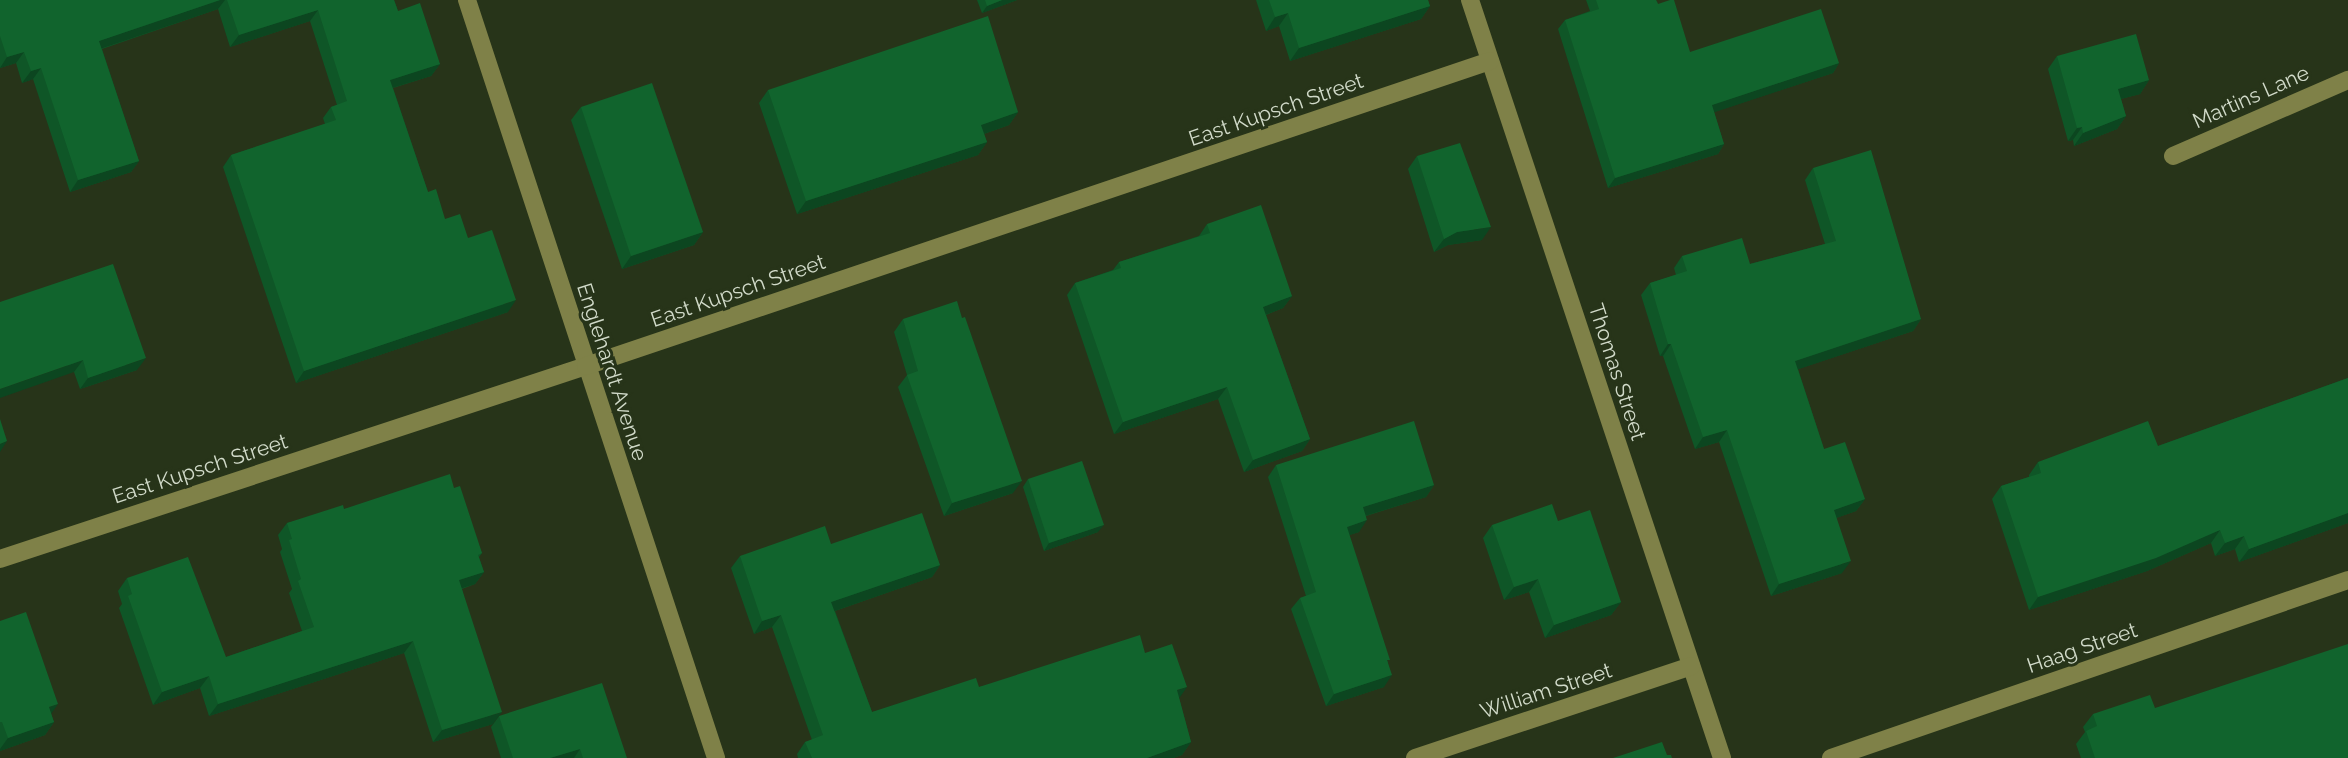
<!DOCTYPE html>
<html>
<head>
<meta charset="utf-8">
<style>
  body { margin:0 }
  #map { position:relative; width:2348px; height:758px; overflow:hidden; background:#273419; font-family:Raleway,sans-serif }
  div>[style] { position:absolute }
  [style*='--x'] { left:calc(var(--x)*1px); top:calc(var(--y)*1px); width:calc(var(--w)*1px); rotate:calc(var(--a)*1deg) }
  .minor>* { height:18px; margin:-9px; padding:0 9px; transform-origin:9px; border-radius:9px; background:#7f8148 }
  .wall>* { inset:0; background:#0f5627 }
  .shaded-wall>* { inset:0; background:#0c4620 }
  .building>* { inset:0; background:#11642d }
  span { translate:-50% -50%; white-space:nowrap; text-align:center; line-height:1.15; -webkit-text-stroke:6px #273419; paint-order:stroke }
  .street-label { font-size:21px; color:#d1dac9 }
</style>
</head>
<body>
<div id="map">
  <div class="minor">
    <div style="--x:467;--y:0;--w:798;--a:71.81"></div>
    <div style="--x:1470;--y:0;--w:799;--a:71.61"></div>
    <div style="--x:2173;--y:156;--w:191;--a:-23.5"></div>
    <div style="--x:0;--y:559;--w:617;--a:-18.23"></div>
    <div style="--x:586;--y:366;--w:954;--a:-18.64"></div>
    <div style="--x:1415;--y:758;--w:291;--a:-18.4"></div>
    <div style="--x:1831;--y:758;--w:547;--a:-19"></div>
  </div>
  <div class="wall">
    <div style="clip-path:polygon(0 0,394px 0,398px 11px,440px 64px,431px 76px,393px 88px,428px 192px,445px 219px,468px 238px,508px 312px,296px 383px,223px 167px,231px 155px,325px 124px,323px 118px,331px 107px,337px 105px,310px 21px,230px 47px,218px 9px,102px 49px,139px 161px,131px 172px,70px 192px,33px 79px,22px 83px,16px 63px,0 68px)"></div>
    <div style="clip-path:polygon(977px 0,1017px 0,982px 13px)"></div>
    <div style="clip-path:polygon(1256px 0,1428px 0,1430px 6px,1421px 19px,1290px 61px,1279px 26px,1266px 31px)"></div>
    <div style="clip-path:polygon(1586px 0,1656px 0,1658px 4px,1690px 52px,1839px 63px,1833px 73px,1714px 112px,1724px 144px,1718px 154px,1608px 188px,1558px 29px,1565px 20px,1590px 11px)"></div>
    <div style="clip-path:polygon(2057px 56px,2149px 80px,2140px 94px,2121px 99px,2126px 116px,2117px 129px,2074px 146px,2073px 140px,2068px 141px,2048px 69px)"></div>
    <div style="clip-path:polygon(768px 90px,1018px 112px,1009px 125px,984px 134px,987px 142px,978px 155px,797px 214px,759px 103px)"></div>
    <div style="clip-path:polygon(581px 107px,703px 232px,694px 245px,622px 269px,571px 120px)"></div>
    <div style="clip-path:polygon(1417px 156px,1482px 240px,1448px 245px,1434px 252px,1408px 169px)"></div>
    <div style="clip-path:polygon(1813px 168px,1921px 319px,1913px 331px,1798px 369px,1824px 449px,1865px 499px,1856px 511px,1836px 518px,1842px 573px,1771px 596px,1719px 442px,1695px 449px,1663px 356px,1660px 356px,1641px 295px,1650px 283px,1676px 275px,1674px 268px,1682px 256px,1750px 264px,1825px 244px,1805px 180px)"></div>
    <div style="clip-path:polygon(1207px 224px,1292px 296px,1283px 308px,1266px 315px,1310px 439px,1302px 451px,1244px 472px,1218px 399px,1114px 434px,1067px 295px,1075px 283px,1113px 270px,1119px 262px,1199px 236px)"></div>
    <div style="clip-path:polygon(0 302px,137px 370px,80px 389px,74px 372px)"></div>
    <div style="clip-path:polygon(962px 318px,1013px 493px,944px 516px,898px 387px,907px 375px,894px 332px,903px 319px)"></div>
    <div style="clip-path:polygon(2348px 378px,2348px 523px,2239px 562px,2235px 549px,2215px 556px,2211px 543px,2147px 571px,2029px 610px,1992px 499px,2001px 486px,2029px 477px,2029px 475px,2038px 462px,2158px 446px)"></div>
    <div style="clip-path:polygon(1276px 465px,1434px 485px,1426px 497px,1366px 516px,1359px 532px,1349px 535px,1388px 663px,1384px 687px,1326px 706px,1291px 609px,1300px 598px,1306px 596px,1268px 477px)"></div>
    <div style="clip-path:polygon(1028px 479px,1098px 532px,1044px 551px,1023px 487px)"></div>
    <div style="clip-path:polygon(454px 488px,482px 553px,479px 557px,484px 572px,475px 584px,462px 589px,493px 724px,433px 742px,404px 653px,209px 716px,200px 688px,153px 705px,119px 608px,122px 604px,118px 591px,127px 578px,226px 657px,302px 631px,289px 593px,292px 589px,280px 552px,282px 549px,278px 535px,287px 523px,344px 509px)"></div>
    <div style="clip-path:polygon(1558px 521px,1621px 602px,1611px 615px,1545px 638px,1529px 592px,1504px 600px,1483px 538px,1492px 525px)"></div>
    <div style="clip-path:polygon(831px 544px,940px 565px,932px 577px,835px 611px,872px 712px,979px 687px,1145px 653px,1179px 698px,1191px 742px,1182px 755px,1173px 758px,798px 758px,797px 754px,805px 742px,812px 740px,772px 627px,754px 634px,731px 568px,740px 556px)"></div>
    <div style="clip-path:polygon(0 621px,51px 714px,54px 722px,45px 735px,0 751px)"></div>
    <div style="clip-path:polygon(2155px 708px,2348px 758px,2081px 758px,2076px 744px,2085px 732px,2083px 727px,2093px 714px)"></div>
    <div style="clip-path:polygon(499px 716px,627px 758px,501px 758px,491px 727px)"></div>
  </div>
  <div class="shaded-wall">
    <div style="clip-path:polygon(220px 0,225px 0,218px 9px,91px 52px,99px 41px)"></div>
    <div style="clip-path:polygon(1002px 0,1017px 0,982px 13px,987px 6px)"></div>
    <div style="clip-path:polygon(1430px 6px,1421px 19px,1290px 61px,1299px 48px)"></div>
    <div style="clip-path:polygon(318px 10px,310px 21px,230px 47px,239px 35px)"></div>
    <div style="clip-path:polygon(1288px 13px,1279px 26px,1266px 31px,1275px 17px)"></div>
    <div style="clip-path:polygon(24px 52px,16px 63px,0 68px,7px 57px)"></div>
    <div style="clip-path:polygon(1839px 63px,1833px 73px,1706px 115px,1712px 105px)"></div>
    <div style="clip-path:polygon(440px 64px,431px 76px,382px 91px,390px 80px)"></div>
    <div style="clip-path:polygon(41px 68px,33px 79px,22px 83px,31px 71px)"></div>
    <div style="clip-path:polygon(2149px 80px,2140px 94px,2109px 102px,2118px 89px)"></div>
    <div style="clip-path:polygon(1018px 112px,1009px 125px,972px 138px,981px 125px)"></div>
    <div style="clip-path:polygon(2126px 116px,2117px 129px,2074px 146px,2083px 133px)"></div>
    <div style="clip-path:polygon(2082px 127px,2073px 140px,2068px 141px,2077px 128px)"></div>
    <div style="clip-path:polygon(987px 142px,978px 155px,797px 214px,806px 201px)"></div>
    <div style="clip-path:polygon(1724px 144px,1718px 154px,1608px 188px,1615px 178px)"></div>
    <div style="clip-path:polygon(139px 161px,131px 172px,70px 192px,78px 180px)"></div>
    <div style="clip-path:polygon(1491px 227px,1482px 240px,1448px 245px,1434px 252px,1444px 239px,1457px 232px)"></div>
    <div style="clip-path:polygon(703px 232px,694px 245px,622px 269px,631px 256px)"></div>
    <div style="clip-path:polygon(1292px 296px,1283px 308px,1254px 319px,1263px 307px)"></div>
    <div style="clip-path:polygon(516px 300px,508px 312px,296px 383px,304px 371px)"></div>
    <div style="clip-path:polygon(1921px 319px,1913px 331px,1787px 373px,1795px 361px)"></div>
    <div style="clip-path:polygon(1668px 344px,1671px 344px,1663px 356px,1660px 356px)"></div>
    <div style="clip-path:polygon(146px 358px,137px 370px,80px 389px,88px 378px)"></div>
    <div style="clip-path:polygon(83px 360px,74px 372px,0 398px,0 389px)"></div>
    <div style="clip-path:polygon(1227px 387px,1218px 399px,1114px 434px,1123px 422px)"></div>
    <div style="clip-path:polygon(1727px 430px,1719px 442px,1695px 449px,1703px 437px)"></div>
    <div style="clip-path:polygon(1310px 439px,1302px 451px,1244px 472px,1253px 460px)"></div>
    <div style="clip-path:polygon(7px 441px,0 452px,0 444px)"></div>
    <div style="clip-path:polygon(1022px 481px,1013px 493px,944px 516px,952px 503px)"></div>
    <div style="clip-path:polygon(1434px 485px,1426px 497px,1355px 519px,1363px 507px)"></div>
    <div style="clip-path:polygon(1865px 499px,1856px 511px,1825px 522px,1834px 510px)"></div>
    <div style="clip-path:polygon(2348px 513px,2348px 523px,2239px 562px,2249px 549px)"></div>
    <div style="clip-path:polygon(1367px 520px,1359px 532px,1338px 539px,1347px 527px)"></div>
    <div style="clip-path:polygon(1104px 525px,1098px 532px,1044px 551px,1049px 543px)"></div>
    <div style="clip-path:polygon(2220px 530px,2211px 543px,2147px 571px,2029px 610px,2038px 597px)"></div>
    <div style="clip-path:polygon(2244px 536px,2235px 549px,2215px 556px,2225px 543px)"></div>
    <div style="clip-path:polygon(1851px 561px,1842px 573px,1771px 596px,1779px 584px)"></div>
    <div style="clip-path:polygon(940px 565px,932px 577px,823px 615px,831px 602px)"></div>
    <div style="clip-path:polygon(484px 572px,475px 584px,450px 592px,459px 580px)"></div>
    <div style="clip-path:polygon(1538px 579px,1529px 592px,1504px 600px,1514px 587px)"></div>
    <div style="clip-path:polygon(1621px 602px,1611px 615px,1545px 638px,1554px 625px)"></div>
    <div style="clip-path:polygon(781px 615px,772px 627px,754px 634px,762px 621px)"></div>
    <div style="clip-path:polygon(413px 641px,404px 653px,209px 716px,218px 704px)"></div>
    <div style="clip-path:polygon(1392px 675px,1384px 687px,1326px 706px,1334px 694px)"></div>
    <div style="clip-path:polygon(209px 676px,200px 688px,153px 705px,162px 692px)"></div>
    <div style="clip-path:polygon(1187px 687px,1178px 700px,1177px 690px)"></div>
    <div style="clip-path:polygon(58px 704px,49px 717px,49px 707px)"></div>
    <div style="clip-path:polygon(502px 712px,493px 724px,433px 742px,442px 730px)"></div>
    <div style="clip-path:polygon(54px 722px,45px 735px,0 751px,0 749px,8px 738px)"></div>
    <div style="clip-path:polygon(1191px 742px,1182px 755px,1173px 758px,1147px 758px)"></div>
    <div style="clip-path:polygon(580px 749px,574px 758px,550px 758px)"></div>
  </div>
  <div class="building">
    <div style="clip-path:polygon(0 0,220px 0,99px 41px,139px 161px,78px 180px,41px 68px,31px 71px,24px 52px,7px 57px,0 36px)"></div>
    <div style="clip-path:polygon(227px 0,394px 0,398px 11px,420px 3px,440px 64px,390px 80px,428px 192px,436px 189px,445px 219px,460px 214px,468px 238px,492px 230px,516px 300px,304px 371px,231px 155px,336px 120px,331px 107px,347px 101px,318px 10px,239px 35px)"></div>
    <div style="clip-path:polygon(985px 0,1002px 0,987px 6px)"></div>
    <div style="clip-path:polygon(1269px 0,1428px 0,1430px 6px,1299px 48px,1288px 13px,1275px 17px)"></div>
    <div style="clip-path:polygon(1596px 0,1656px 0,1658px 4px,1670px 0,1674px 0,1690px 52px,1821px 9px,1839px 63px,1712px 105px,1724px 144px,1615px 178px,1565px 20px,1599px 9px)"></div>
    <div style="clip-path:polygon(988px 16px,1018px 112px,981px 125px,987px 142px,806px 201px,768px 90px)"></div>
    <div style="clip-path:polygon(2136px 34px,2149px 80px,2118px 89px,2126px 116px,2083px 133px,2082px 127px,2077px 128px,2057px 56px)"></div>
    <div style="clip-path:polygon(652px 83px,703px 232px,631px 256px,581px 107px)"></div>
    <div style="clip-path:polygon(1460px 143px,1491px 227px,1457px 232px,1444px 239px,1417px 156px)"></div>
    <div style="clip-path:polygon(1871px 150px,1921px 319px,1795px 361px,1824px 449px,1845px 442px,1865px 499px,1834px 510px,1851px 561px,1779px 584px,1727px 430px,1703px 437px,1671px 344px,1668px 344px,1650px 283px,1687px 271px,1682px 256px,1742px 238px,1750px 264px,1836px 241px,1813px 168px)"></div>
    <div style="clip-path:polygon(1261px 205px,1292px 296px,1263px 307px,1310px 439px,1253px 460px,1227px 387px,1123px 422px,1075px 283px,1121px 268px,1119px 262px,1210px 233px,1207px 224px)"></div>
    <div style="clip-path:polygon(113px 264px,146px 358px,88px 378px,83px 360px,0 389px,0 302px)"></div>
    <div style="clip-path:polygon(957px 301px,962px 318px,965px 317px,1022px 481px,952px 503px,907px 375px,918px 371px,903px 319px)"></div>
    <div style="clip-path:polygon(2348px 378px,2348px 513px,2249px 549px,2244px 536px,2225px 543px,2220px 530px,2156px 558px,2038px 597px,2001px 486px,2041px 473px,2038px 462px,2148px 421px,2158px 446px)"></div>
    <div style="clip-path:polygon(0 419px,7px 441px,0 444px)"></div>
    <div style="clip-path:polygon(1414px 421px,1434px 485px,1363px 507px,1367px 520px,1347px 527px,1390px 660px,1387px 660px,1392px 675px,1334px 694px,1300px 598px,1316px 592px,1276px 465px)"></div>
    <div style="clip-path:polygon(1082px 461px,1104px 525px,1049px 543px,1028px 479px)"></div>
    <div style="clip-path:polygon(450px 474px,454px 488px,460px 486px,482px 553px,478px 555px,484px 572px,459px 580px,502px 712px,442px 730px,413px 641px,218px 704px,209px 676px,162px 692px,128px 596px,132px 594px,127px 578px,188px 557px,226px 657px,314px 627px,298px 581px,301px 579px,289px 540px,292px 539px,287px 523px,343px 505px,344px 509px)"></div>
    <div style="clip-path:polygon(1552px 504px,1558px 521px,1590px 510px,1621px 602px,1554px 625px,1538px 579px,1514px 587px,1492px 525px)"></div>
    <div style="clip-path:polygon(922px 513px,940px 565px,831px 602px,872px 712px,976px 678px,979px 687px,1140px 635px,1145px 653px,1172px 644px,1187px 687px,1177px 690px,1191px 742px,1147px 758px,812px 758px,805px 742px,823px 735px,781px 615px,762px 621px,740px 556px,825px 526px,831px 544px)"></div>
    <div style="clip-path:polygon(26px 612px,58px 704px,49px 707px,54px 722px,8px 738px,2px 722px,0 722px,0 621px)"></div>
    <div style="clip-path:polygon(2348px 644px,2348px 758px,2095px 758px,2086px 731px,2097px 726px,2093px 714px,2150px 695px,2155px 708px)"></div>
    <div style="clip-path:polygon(602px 683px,627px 758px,583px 758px,580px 749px,550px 758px,513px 758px,499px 716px)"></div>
    <div style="clip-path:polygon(1662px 742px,1667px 755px,1671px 755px,1672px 758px,1613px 758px)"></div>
  </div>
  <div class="street-label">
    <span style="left:2251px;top:97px;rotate:-24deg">Martins Lane</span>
    <span style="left:1276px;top:110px;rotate:-19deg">East Kupsch Street</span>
    <span style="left:738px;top:291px;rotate:-19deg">East Kupsch Street</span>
    <span style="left:612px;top:372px;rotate:72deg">Englehardt Avenue</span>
    <span style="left:1617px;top:372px;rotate:72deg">Thomas Street</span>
    <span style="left:200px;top:469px;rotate:-18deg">East Kupsch Street</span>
    <span style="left:2082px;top:648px;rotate:-19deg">Haag Street</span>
    <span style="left:1546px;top:691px;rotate:-18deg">William Street</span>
  </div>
</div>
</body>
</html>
